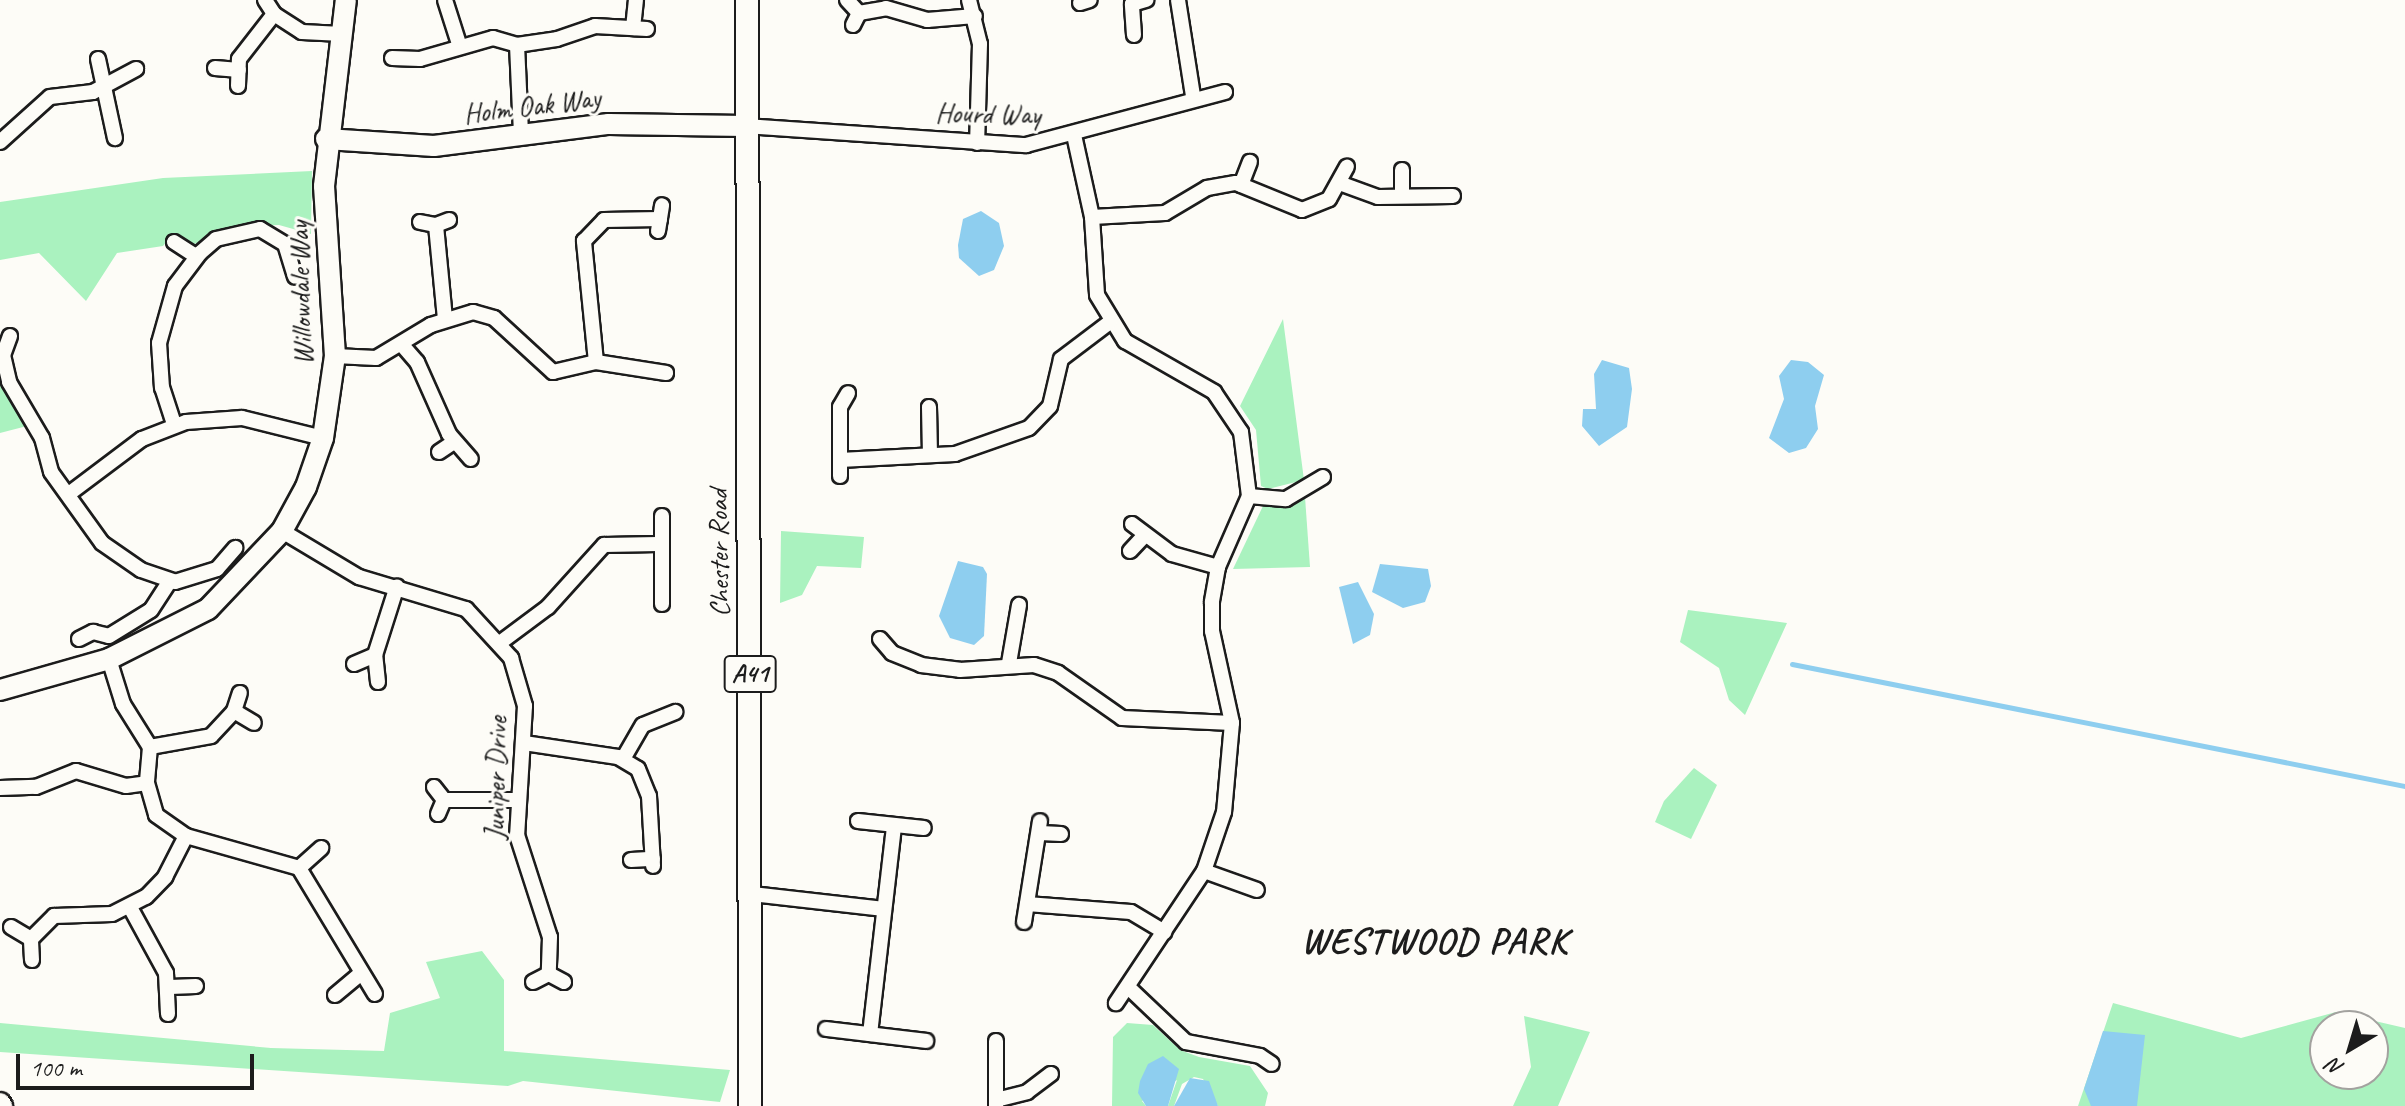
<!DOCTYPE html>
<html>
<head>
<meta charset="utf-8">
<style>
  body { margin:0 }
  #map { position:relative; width:2405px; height:1106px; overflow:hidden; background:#fdfcf7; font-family:Caveat,sans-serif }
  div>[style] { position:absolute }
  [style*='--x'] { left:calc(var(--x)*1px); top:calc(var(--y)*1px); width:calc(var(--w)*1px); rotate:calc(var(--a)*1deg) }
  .green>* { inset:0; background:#aaf2bf }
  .water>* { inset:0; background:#8eceef }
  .stream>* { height:5px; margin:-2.5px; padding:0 2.5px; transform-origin:2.5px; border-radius:2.5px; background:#8eceef }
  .roads { filter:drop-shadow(2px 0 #1c1c1c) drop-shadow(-2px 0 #1c1c1c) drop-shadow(0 2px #1c1c1c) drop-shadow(0 -2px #1c1c1c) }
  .street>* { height:14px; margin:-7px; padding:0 7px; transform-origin:7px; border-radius:7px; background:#fdfcf7 }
  .secondary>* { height:20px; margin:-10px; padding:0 10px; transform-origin:10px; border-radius:10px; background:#fdfcf7 }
  .primary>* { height:22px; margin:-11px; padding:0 11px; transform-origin:11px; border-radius:11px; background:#fdfcf7 }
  span { translate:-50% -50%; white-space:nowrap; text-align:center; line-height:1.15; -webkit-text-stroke:6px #fdfcf7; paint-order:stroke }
  .shield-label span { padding:2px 6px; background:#fdfcf7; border:2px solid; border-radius:6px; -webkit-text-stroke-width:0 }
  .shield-label { font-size:26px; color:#1c1c1c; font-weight:700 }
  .street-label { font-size:28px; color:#1c1c1c }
  .district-label { font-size:36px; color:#1c1c1c; font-weight:700; letter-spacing:2px }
  .north { position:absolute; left:2309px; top:1010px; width:80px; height:80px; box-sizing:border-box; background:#fdfcf7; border:2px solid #a3a29f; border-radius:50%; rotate:218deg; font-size:22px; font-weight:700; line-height:32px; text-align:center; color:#1c1c1c }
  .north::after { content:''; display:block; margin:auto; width:28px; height:36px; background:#1c1c1c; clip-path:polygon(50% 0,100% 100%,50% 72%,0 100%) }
  .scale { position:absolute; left:16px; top:1054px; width:238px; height:36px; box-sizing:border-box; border:4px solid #1c1c1c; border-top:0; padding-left:10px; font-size:24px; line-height:28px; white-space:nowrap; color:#1c1c1c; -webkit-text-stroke:6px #fdfcf7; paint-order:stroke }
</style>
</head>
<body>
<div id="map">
  <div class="green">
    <div style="clip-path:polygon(312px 171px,311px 234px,279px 225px,246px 226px,194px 244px,171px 236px,163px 246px,117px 253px,86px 301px,39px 253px,0 260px,0 202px,163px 178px)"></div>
    <div style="clip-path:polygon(1283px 319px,1304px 480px,1268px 489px,1261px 486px,1256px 430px,1240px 406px)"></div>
    <div style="clip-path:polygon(0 377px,27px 426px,0 433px)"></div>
    <div style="clip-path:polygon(1305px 497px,1310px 567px,1233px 569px,1263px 506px)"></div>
    <div style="clip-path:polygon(781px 531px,864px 537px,861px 568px,817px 566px,802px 595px,780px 603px)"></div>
    <div style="clip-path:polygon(1688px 610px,1787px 623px,1745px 715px,1729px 700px,1719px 668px,1680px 642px)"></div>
    <div style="clip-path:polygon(1694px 768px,1717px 785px,1691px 839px,1655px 822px,1664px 801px)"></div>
    <div style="clip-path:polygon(482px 951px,504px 980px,504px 1051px,730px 1070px,720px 1102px,523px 1081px,508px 1086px,0 1052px,0 1023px,271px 1048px,384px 1051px,390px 1013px,440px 998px,426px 962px)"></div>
    <div style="clip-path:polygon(evenodd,2113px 1003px,2241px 1038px,2336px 1012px,2405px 1028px,2405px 1106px,2078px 1106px,2113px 1003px,2325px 1026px,2373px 1026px,2373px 1074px,2325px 1074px,2325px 1026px)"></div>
    <div style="clip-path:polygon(1524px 1016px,1590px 1032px,1558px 1106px,1513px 1106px,1531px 1067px)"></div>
    <div style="clip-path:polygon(1127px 1023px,1153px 1025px,1180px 1050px,1199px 1057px,1250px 1066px,1268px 1093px,1265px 1106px,1218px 1106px,1203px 1079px,1194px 1077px,1182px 1084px,1174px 1106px,1168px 1106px,1177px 1080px,1142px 1101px,1146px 1106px,1112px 1106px,1113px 1037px)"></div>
  </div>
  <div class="water">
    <div style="clip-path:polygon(981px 211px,999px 223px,1004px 246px,994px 270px,979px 276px,959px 258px,958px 245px,963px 219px)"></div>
    <div style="clip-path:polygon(1602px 360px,1629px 368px,1632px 389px,1627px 427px,1599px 446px,1582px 426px,1583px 409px,1596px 409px,1594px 374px)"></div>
    <div style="clip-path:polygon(1791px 360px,1808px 362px,1824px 375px,1815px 406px,1818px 429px,1806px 448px,1789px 453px,1769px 438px,1784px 399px,1779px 376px)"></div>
    <div style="clip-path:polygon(958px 561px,983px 567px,987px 574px,984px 636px,974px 645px,950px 638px,939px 616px)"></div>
    <div style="clip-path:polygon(1380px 564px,1428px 569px,1431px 586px,1425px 602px,1403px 608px,1372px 592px)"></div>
    <div style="clip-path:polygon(1358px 582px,1374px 614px,1370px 635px,1353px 644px,1339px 587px)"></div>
    <div style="clip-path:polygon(2103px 1031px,2145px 1035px,2137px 1106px,2091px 1106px,2084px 1089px)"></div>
    <div style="clip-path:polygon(1163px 1056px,1179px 1069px,1168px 1106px,1146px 1106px,1138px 1093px,1140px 1081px,1148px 1064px)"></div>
    <div style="clip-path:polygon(1190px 1078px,1209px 1081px,1218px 1106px,1174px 1106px)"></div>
  </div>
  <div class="stream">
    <div style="--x:1792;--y:664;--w:625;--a:11.26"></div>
  </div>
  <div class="roads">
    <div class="street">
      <div style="--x:265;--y:0;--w:17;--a:57"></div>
      <div style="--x:274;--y:14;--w:33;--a:33"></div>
      <div style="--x:302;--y:32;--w:35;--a:3"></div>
      <div style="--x:445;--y:0;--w:46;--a:72.3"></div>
      <div style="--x:847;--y:0;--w:18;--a:47"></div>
      <div style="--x:969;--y:0;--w:45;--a:76"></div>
      <div style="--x:980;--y:44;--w:99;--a:91.7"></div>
      <div style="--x:1178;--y:0;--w:97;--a:81.1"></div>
      <div style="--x:1080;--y:3;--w:10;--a:-17"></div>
      <div style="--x:853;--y:25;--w:13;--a:-63"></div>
      <div style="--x:859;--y:13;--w:27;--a:-10"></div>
      <div style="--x:886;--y:8;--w:43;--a:16.3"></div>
      <div style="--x:927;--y:20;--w:48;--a:-4.8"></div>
      <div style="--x:633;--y:28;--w:28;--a:-84"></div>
      <div style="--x:1134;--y:35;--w:31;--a:-94"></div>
      <div style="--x:1132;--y:4;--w:15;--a:-16"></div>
      <div style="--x:517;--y:45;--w:88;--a:87.4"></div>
      <div style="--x:392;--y:58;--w:28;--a:2"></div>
      <div style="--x:420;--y:59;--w:76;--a:-16"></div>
      <div style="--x:493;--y:38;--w:25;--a:16"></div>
      <div style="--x:517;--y:45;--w:40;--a:-8.5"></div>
      <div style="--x:557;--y:39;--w:40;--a:-18.9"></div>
      <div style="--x:595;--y:26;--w:52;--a:3.3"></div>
      <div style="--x:98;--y:59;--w:81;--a:77.9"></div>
      <div style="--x:215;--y:68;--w:24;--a:5"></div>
      <div style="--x:238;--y:86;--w:27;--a:-88"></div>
      <div style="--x:239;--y:59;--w:57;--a:-52.1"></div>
      <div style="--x:745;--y:126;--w:282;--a:3.9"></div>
      <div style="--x:1026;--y:145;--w:206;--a:-14.9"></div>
      <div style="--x:1074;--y:135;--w:84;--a:77.6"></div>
      <div style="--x:1092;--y:217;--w:78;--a:86.3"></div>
      <div style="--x:1097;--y:295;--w:54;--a:58.7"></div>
      <div style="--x:1125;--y:341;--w:103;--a:29.8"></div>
      <div style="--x:1214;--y:392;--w:48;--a:56"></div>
      <div style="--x:1241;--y:432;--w:64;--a:82.9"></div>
      <div style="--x:1249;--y:496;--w:77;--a:113.6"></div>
      <div style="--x:1218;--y:567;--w:36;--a:100"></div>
      <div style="--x:1212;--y:602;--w:29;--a:90"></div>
      <div style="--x:1212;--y:631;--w:94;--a:77.7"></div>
      <div style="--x:1232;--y:723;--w:89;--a:95.1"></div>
      <div style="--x:1224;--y:812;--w:62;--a:108.7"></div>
      <div style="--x:1204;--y:871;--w:159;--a:123.7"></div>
      <div style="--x:0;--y:142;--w:67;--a:-42"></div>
      <div style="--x:50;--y:97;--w:43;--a:-6.6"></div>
      <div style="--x:93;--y:92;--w:49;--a:-28.1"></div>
      <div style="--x:1402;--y:170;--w:25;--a:90"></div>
      <div style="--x:1342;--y:184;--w:38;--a:20"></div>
      <div style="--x:1378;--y:197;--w:75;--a:-0.8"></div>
      <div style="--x:1241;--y:185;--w:25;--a:-69"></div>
      <div style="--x:1092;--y:217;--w:73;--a:-3.1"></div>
      <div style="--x:1165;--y:213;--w:49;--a:-30.8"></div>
      <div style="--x:1207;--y:188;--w:29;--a:-10"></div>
      <div style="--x:1236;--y:183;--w:71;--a:22.2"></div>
      <div style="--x:1302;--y:210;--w:29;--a:-22"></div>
      <div style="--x:1329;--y:199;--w:37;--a:-61"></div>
      <div style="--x:420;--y:222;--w:16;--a:11"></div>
      <div style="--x:658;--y:231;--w:26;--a:-81"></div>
      <div style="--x:174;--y:242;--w:27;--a:33"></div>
      <div style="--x:445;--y:319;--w:94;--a:-95.5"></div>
      <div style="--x:436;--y:225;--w:14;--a:-21"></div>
      <div style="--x:10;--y:336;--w:20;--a:110"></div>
      <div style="--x:3;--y:355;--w:28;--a:77"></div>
      <div style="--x:9;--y:382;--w:65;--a:59.5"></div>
      <div style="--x:42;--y:438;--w:35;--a:75"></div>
      <div style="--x:51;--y:472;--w:87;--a:54.3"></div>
      <div style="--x:102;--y:543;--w:47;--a:34.7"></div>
      <div style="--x:141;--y:570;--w:36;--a:19"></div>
      <div style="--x:175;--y:582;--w:44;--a:-17.2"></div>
      <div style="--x:217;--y:569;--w:28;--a:-49"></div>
      <div style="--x:403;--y:346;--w:21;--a:49"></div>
      <div style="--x:417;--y:362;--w:79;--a:66"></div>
      <div style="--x:449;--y:434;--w:33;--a:49"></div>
      <div style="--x:335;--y:356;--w:41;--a:2.8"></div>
      <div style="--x:376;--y:358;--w:64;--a:-31"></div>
      <div style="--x:431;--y:325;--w:44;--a:-17.2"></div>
      <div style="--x:473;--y:312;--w:22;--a:16"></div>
      <div style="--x:494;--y:318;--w:80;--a:42.5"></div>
      <div style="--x:553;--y:372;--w:44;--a:-13.1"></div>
      <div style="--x:596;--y:362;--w:122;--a:-95.7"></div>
      <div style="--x:584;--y:241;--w:29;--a:-46"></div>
      <div style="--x:604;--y:220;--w:56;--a:-1"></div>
      <div style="--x:596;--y:362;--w:71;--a:8.9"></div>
      <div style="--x:929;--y:407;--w:48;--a:88.8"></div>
      <div style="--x:174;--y:424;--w:38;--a:-108"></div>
      <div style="--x:162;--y:388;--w:45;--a:-93.8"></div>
      <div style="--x:159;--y:343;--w:59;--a:-74.3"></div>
      <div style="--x:175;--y:286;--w:41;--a:-52.9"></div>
      <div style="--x:200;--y:253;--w:21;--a:-41"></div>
      <div style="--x:216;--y:239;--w:45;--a:-12.8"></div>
      <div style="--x:260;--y:229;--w:29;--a:31"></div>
      <div style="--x:285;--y:244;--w:34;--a:73"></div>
      <div style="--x:439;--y:452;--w:18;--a:-34"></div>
      <div style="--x:840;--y:460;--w:115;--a:-3"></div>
      <div style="--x:955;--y:454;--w:78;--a:-19.4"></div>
      <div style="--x:1029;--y:428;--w:30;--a:-46"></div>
      <div style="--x:1050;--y:406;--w:48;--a:-76.8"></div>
      <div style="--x:1061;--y:359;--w:61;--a:-37.1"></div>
      <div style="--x:840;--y:476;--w:69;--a:-90"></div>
      <div style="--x:840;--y:407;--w:16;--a:-60"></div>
      <div style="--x:70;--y:493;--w:90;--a:-36.9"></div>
      <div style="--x:142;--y:439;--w:47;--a:-21.1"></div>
      <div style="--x:186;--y:422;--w:56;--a:-4.1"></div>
      <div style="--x:242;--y:418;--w:83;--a:13.9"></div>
      <div style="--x:1249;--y:496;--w:37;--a:5"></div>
      <div style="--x:1286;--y:499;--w:43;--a:-30.7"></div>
      <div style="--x:662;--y:516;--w:88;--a:90"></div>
      <div style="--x:1132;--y:524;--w:50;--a:36.9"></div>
      <div style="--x:1172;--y:554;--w:48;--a:15.8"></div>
      <div style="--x:282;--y:531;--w:90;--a:30.9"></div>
      <div style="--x:359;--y:577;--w:112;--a:16.7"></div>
      <div style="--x:466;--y:609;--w:67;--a:47.4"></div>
      <div style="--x:511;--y:658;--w:50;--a:73.7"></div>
      <div style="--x:525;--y:706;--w:129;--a:93.5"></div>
      <div style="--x:517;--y:835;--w:107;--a:72.1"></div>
      <div style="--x:550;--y:937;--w:37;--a:92"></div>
      <div style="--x:549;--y:974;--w:17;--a:28"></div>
      <div style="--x:1130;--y:551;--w:19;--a:-47"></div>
      <div style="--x:79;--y:639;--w:16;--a:-27"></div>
      <div style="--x:93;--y:632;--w:16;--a:14"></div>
      <div style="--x:109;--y:636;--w:49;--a:-31.8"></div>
      <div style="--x:151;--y:610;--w:35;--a:-57"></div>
      <div style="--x:880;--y:639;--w:18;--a:49"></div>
      <div style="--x:892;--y:653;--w:31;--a:22"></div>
      <div style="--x:921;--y:665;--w:39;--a:7"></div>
      <div style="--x:960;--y:670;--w:74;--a:-3.9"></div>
      <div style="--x:1034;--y:665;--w:25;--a:18"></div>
      <div style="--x:1058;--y:673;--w:78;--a:35.1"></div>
      <div style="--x:1122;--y:718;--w:110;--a:2.6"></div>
      <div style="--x:501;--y:642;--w:59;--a:-36.7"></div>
      <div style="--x:548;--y:607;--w:84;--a:-47.9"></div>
      <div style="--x:604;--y:545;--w:54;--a:-1.1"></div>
      <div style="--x:109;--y:659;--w:47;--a:72.7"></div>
      <div style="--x:123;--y:704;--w:51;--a:57.9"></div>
      <div style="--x:150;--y:747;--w:36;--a:95"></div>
      <div style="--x:147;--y:783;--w:33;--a:74"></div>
      <div style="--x:156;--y:815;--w:37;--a:35"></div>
      <div style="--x:186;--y:836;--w:117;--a:15.8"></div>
      <div style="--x:299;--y:868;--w:30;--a:-42"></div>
      <div style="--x:1009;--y:663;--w:59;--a:-80.2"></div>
      <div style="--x:354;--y:664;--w:23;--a:-23"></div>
      <div style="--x:378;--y:682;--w:27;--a:-96"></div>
      <div style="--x:375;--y:655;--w:72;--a:-72.3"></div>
      <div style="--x:234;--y:711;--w:23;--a:31"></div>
      <div style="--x:524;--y:743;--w:95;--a:8.5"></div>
      <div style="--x:618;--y:757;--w:23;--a:31"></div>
      <div style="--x:638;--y:769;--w:29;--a:68"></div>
      <div style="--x:649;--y:796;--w:70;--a:86.7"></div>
      <div style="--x:150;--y:747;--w:62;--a:-10.2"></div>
      <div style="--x:211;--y:736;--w:34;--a:-47"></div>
      <div style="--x:234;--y:711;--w:19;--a:-72"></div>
      <div style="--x:623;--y:759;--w:39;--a:-60"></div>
      <div style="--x:643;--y:725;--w:35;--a:-22"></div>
      <div style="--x:434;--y:787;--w:16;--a:52"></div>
      <div style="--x:0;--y:788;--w:36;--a:-2"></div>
      <div style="--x:36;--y:787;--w:43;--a:-21.8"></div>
      <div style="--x:76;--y:771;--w:52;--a:16.7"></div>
      <div style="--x:126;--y:786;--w:21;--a:-8"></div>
      <div style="--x:438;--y:814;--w:15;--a:-67"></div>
      <div style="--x:444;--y:800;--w:72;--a:0"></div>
      <div style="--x:858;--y:821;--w:66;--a:6.1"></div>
      <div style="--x:1040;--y:833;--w:21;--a:3"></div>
      <div style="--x:631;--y:860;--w:22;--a:-3"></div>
      <div style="--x:299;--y:868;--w:147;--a:58.9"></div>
      <div style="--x:1204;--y:871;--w:56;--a:19.7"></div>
      <div style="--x:752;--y:894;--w:133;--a:6.5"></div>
      <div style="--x:1027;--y:904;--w:104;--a:4.4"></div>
      <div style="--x:1131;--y:912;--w:39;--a:31"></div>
      <div style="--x:131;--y:909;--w:73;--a:61.3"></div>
      <div style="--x:166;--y:973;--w:41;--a:87.2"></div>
      <div style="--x:1024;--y:922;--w:102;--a:-81"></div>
      <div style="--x:11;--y:927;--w:23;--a:31"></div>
      <div style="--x:32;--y:960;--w:21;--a:-93"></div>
      <div style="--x:31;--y:939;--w:33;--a:-45"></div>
      <div style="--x:54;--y:916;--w:58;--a:-2"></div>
      <div style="--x:112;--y:914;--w:38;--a:-27"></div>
      <div style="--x:146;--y:897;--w:28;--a:-46"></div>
      <div style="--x:165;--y:877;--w:46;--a:-62.9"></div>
      <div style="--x:533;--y:982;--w:18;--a:-27"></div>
      <div style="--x:170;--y:987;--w:26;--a:-2"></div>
      <div style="--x:1128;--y:987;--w:80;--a:43.5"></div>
      <div style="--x:1186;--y:1042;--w:75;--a:10.7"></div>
      <div style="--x:1260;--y:1056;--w:14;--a:34"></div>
      <div style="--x:335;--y:995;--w:31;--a:-40"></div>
      <div style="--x:826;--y:1029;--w:101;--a:6.8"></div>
      <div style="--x:870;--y:1034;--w:210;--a:-83.4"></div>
      <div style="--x:996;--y:1041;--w:65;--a:90"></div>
      <div style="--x:996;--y:1100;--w:32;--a:-14"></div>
      <div style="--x:1027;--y:1092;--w:30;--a:-37"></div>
    </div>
    <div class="secondary">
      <div style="--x:326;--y:139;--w:108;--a:3.7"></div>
      <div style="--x:434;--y:146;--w:176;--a:-7.2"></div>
      <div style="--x:609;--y:124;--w:136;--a:0.8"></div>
      <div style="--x:0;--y:690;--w:113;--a:-15.9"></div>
      <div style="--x:109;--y:659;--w:111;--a:-26.8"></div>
      <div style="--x:208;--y:609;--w:108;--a:-46.5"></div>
      <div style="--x:282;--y:531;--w:50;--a:-61.4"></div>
      <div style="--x:306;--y:487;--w:52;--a:-70.9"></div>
      <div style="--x:323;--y:438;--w:83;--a:-81.7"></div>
      <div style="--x:335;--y:356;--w:170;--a:-93.7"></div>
      <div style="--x:324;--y:186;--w:187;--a:-83.3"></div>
      <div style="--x:0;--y:1103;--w:4;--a:56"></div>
    </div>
    <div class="primary">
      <div style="--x:747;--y:0;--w:1106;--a:89.84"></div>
    </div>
  </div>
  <div class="shield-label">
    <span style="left:750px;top:674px">A41</span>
  </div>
  <div class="street-label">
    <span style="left:532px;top:106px;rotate:-7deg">Holm Oak Way</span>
    <span style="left:988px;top:114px;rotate:1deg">Hourd Way</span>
    <span style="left:301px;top:293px;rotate:-92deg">Willowdale Way</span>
    <span style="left:719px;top:553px;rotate:-91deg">Chester Road</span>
    <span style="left:496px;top:778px;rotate:-89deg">Juniper Drive</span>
  </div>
  <div class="district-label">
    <span style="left:1435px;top:942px">WESTWOOD PARK</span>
  </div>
  <div class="north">N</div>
  <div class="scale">100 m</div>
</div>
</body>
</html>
